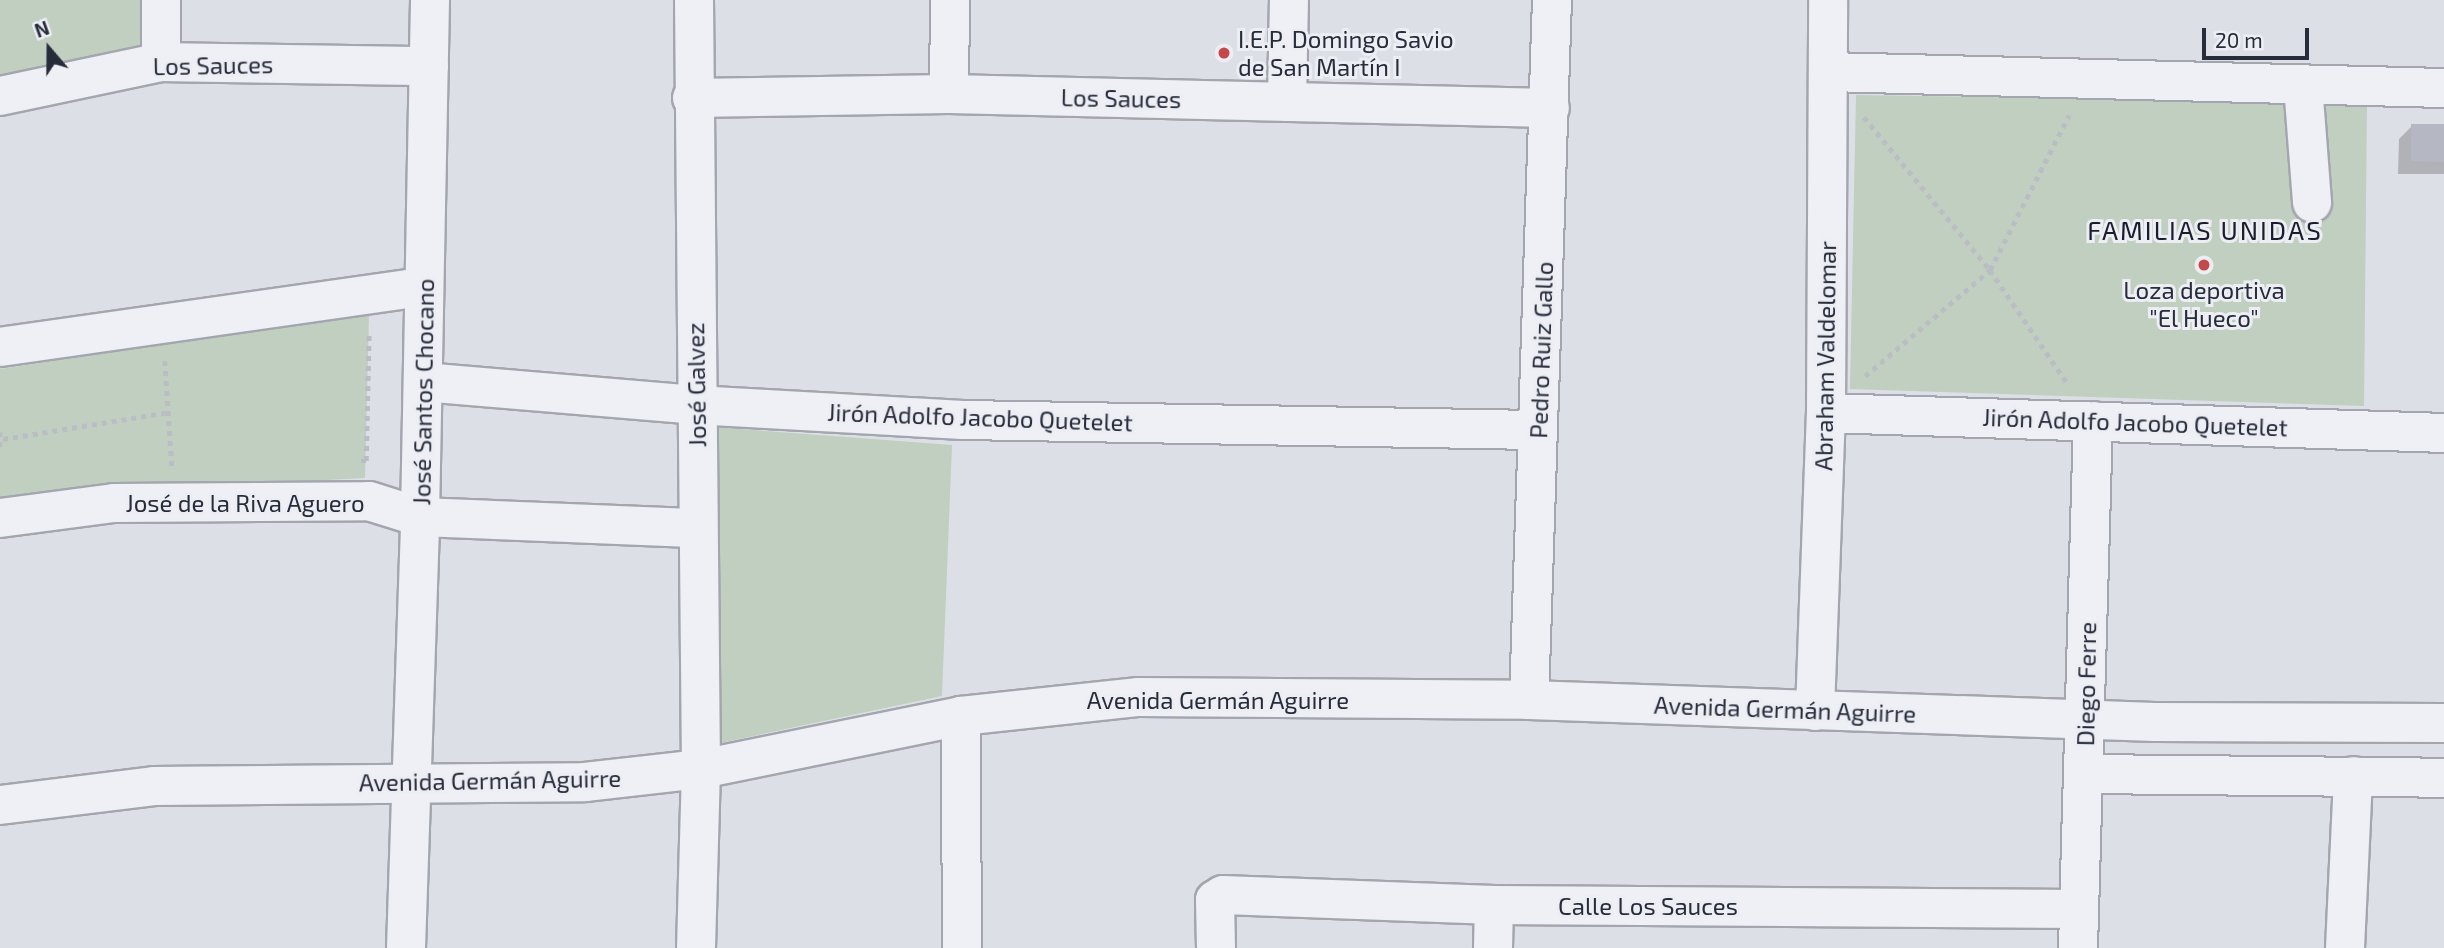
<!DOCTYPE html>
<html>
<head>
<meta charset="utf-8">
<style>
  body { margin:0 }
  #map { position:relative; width:2444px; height:948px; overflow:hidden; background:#dddfe6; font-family:"Exo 2",sans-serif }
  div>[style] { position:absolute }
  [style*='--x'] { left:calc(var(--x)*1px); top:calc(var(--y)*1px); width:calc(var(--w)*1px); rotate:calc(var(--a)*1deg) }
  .green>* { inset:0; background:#c0cfbf }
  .shadow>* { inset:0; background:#0003 }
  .building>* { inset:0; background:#b5b8c2 }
  .path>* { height:4.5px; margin-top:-2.25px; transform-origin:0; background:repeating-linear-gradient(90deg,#bbbdc5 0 5px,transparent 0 10px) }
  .roads { filter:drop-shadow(2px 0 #a3a6af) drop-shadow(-2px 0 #a3a6af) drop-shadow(0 2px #a3a6af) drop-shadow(0 -2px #a3a6af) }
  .minor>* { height:38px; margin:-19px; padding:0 19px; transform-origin:19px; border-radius:19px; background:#eff0f5 }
  .dots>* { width:19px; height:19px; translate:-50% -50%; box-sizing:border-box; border:4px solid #eceef4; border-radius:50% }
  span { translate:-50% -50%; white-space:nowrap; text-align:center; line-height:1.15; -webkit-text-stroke:6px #eceef4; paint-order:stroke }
  .poi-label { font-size:24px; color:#272c3b }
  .left { translate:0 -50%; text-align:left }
  .street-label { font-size:24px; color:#272c3b }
  .neighbourhood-label { font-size:26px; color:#1a1d2c; letter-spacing:2px }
  .north { position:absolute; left:14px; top:14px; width:70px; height:70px; -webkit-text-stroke:5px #eceef4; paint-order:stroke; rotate:340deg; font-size:19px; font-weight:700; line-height:28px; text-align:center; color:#272c3b }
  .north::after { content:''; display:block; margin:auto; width:24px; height:32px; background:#272c3b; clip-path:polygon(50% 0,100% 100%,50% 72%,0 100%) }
  .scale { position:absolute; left:2202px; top:28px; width:107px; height:32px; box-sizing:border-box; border:4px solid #272c3b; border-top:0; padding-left:9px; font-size:21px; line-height:24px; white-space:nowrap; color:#272c3b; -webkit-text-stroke:5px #eceef4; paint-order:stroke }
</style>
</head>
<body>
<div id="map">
  <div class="green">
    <div style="clip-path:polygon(0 0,141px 0,142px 46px,0 76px)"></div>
    <div style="clip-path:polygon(1856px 95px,2367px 103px,2364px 406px,1850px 389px)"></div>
    <div style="clip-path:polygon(369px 313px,365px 478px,0 497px,0 369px)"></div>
    <div style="clip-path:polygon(714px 427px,952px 445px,942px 696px,720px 743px)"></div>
  </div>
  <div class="shadow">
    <div style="clip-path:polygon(2412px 126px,2444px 126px,2444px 174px,2398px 174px,2399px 139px)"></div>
  </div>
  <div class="building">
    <div style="clip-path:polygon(2411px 124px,2444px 124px,2444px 162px,2411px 161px)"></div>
  </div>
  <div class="path">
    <div style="--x:1864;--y:117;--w:198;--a:50.5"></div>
    <div style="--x:1990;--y:270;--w:137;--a:55.7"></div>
    <div style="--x:165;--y:361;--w:105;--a:86.2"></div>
    <div style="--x:1865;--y:376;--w:164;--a:-40.3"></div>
    <div style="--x:1990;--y:270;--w:174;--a:-63"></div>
    <div style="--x:0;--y:432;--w:20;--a:90"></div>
    <div style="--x:3;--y:439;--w:168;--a:-9.2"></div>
    <div style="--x:361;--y:461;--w:5;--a:0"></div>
    <div style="--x:366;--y:461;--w:130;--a:-88.7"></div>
  </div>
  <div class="roads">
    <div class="minor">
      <div style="--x:694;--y:0;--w:769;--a:89.48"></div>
      <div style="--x:701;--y:769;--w:179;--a:91.6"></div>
      <div style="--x:161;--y:62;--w:62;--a:-90"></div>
      <div style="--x:1828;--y:72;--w:616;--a:1.49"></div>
      <div style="--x:2303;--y:85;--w:118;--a:85.6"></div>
      <div style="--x:949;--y:94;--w:94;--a:-89.4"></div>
      <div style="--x:0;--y:96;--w:165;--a:-11.9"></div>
      <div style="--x:161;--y:62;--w:268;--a:0.9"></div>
      <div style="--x:692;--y:98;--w:257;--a:-0.9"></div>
      <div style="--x:949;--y:94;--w:601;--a:1.33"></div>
      <div style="--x:1287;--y:102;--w:102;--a:-88.9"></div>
      <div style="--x:0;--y:347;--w:428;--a:-8.1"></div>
      <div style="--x:423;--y:382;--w:273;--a:4.8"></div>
      <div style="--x:695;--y:405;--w:268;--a:3.2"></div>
      <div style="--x:963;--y:420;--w:575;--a:1"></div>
      <div style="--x:1826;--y:413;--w:618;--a:1.85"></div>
      <div style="--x:0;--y:518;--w:115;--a:-7.5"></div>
      <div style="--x:114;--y:503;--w:255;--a:-0.4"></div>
      <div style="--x:369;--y:501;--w:53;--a:17.4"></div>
      <div style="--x:420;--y:517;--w:278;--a:2.3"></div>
      <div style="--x:1529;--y:700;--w:700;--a:-88.12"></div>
      <div style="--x:1815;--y:711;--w:298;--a:-87.9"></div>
      <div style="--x:1826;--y:413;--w:413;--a:-89.7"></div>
      <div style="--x:961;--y:716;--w:232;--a:89.8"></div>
      <div style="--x:2085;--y:774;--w:359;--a:0.6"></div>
      <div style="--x:0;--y:805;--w:155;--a:-7"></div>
      <div style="--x:154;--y:786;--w:431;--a:-0.5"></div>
      <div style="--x:585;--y:782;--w:117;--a:-6.4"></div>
      <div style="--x:701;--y:769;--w:265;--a:-11.5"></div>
      <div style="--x:961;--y:716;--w:179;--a:-6.1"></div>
      <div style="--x:1139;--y:697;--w:390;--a:0.4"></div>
      <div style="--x:1529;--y:700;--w:626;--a:2.01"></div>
      <div style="--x:2155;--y:722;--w:289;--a:0.2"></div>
      <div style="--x:406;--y:948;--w:431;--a:-88.1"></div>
      <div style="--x:420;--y:517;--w:517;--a:-88.89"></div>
      <div style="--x:1216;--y:948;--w:48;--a:-91.2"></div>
      <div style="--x:1215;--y:900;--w:9;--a:-32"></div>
      <div style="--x:1223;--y:895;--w:271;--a:2.1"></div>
      <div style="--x:1494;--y:905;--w:585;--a:0.39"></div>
      <div style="--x:1493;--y:948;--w:43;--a:-88.7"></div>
      <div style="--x:2078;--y:948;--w:527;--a:-88.37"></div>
      <div style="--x:2345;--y:948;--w:172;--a:-87.3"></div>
    </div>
  </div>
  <div class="dots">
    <div style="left:1224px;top:53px;background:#c5484a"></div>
    <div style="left:2204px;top:265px;background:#c5484a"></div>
  </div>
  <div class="poi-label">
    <span class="left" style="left:1238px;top:53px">I.E.P. Domingo Savio<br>de San Martín I</span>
    <span style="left:2204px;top:304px">Loza deportiva<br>"El Hueco"</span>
  </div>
  <div class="street-label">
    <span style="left:213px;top:65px;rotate:-1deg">Los Sauces</span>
    <span style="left:1121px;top:98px;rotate:1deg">Los Sauces</span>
    <span style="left:1541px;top:350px;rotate:-88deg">Pedro Ruiz Gallo</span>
    <span style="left:1825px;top:356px;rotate:-89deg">Abraham Valdelomar</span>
    <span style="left:696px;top:385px;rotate:-91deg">José Galvez</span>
    <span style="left:423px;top:392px;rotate:-89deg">José Santos Chocano</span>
    <span style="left:980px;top:417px;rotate:2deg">Jirón Adolfo Jacobo Quetelet</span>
    <span style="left:2135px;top:422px;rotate:2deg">Jirón Adolfo Jacobo Quetelet</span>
    <span style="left:245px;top:503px">José de la Riva Aguero</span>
    <span style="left:2086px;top:684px;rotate:-89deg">Diego Ferre</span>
    <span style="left:1218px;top:700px">Avenida Germán Aguirre</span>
    <span style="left:1785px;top:709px;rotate:2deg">Avenida Germán Aguirre</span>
    <span style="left:490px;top:780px;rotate:-1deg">Avenida Germán Aguirre</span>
    <span style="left:1648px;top:906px">Calle Los Sauces</span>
  </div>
  <div class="neighbourhood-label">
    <span style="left:2205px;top:230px">FAMILIAS UNIDAS</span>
  </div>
  <div class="north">N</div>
  <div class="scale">20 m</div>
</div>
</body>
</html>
